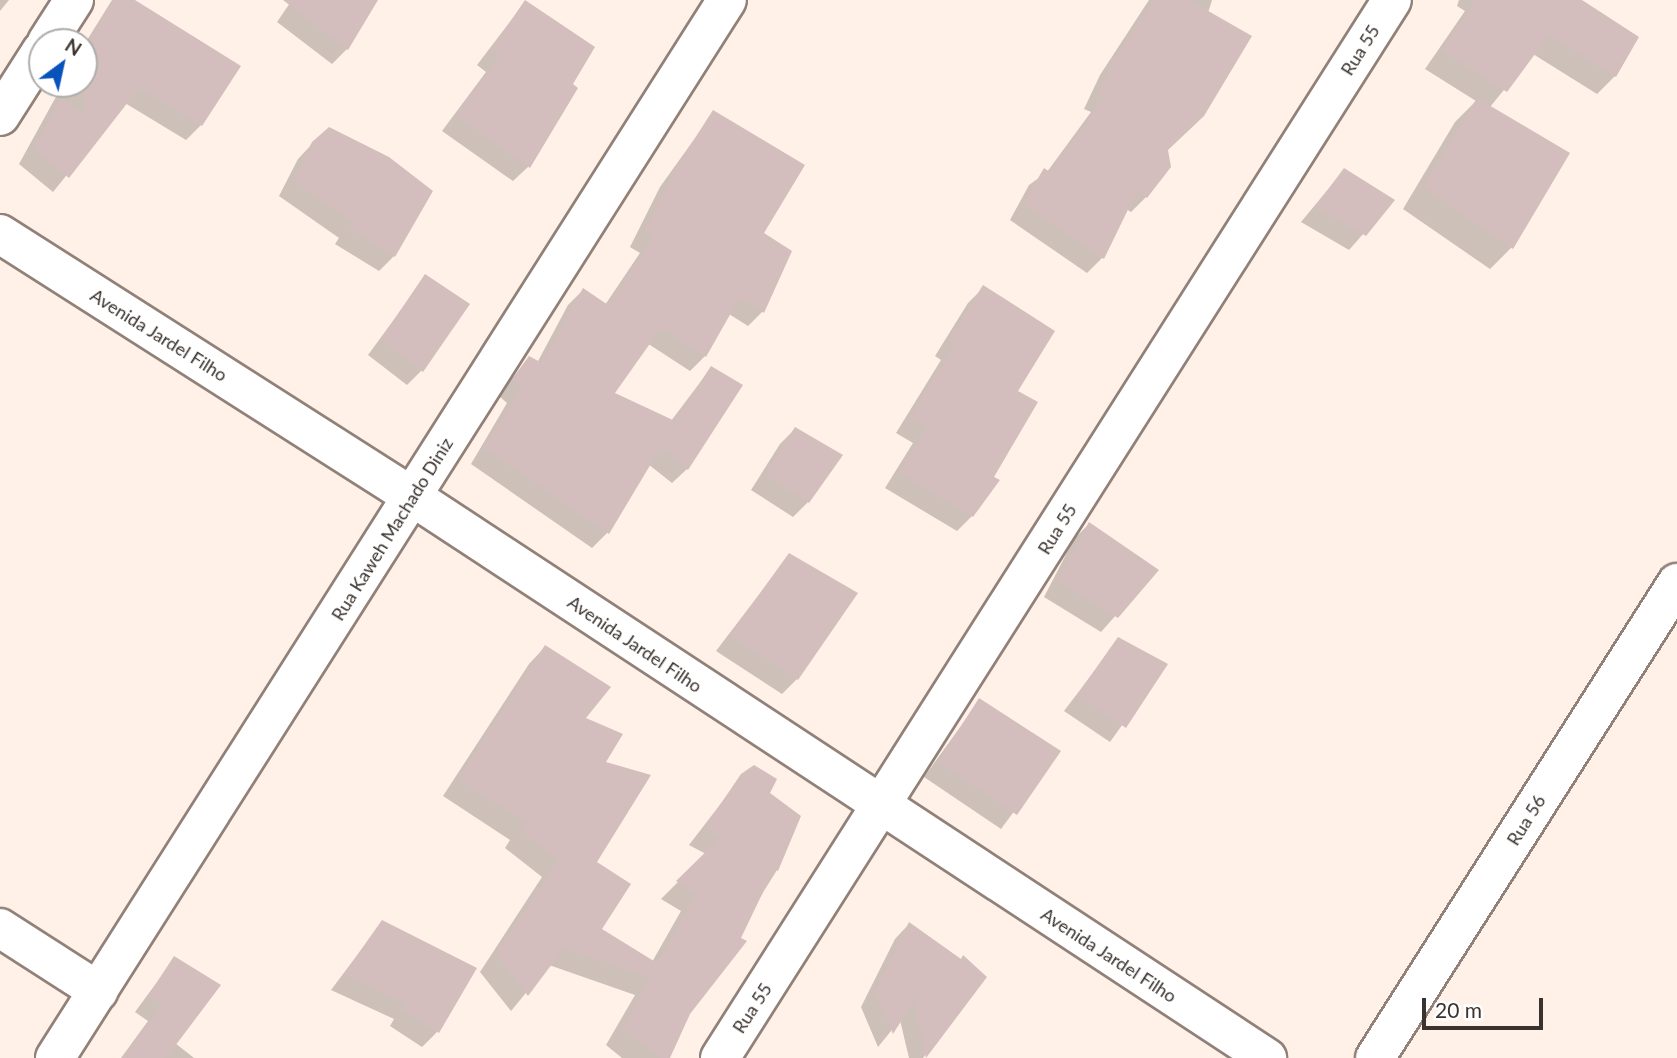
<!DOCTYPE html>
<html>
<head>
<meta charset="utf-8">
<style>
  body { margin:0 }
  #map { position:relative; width:1677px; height:1058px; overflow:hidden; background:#fff0e8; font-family:Lato,sans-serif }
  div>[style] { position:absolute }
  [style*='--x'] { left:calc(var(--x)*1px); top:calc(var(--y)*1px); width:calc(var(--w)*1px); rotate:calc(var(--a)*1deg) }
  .shadow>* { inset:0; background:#0003 }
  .building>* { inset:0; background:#d3bebd }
  .roads { filter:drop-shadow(2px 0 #918178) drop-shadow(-2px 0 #918178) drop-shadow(0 2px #918178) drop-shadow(0 -2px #918178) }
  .minor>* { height:38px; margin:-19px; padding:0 19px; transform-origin:19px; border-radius:19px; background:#fff }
  .secondary>* { height:38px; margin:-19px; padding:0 19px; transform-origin:19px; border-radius:19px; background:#fff }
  span { translate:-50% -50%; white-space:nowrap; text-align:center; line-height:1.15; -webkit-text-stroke:5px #fff; paint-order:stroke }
  .street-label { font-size:18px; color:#39322e }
  .north { position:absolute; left:28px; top:28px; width:70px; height:70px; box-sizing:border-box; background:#fff; border:2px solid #b0adab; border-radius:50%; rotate:33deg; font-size:19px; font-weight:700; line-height:28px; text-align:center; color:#39322e }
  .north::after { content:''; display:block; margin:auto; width:24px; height:32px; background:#0852bc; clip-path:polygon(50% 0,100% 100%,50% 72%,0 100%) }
  .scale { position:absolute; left:1422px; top:998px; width:121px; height:32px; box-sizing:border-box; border:4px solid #39322e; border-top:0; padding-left:9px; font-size:21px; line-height:24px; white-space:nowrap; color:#39322e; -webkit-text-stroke:5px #fff; paint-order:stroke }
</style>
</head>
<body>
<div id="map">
  <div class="shadow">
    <div style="clip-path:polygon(0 0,9px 0,0 11px)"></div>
    <div style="clip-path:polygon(112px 0,131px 0,201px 125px,186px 140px,125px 103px,53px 192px,19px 164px,63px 84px,84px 84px,84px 45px)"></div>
    <div style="clip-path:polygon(292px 0,376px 0,347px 49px,332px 64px,277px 22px)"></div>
    <div style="clip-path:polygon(1149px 0,1212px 0,1166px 150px,1146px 197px,1131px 212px,1126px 209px,1102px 258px,1087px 273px,1010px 220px,1029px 185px,1047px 172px,1091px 112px,1084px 109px,1100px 75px)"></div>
    <div style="clip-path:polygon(1459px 0,1579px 0,1637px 37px,1615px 76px,1597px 94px,1533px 54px,1490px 107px,1511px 248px,1490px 269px,1403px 209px,1455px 122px,1476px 101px,1425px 69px,1465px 11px,1457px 6px)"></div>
    <div style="clip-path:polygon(525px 2px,528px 167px,513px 181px,442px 131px,486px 72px,477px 65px)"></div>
    <div style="clip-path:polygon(713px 113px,761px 234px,762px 312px,748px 326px,729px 314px,705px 356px,690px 371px,647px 343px,612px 393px,671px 421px,711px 368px,687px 469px,672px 483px,648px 464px,607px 533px,592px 548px,471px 464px,507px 403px,498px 395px,530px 358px,537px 363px,568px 305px,583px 290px,605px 305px,640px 253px,630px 247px,660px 187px)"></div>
    <div style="clip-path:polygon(313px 143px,394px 256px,379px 271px,335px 244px,339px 238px,279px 196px,298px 159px)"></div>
    <div style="clip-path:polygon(1344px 170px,1393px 200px,1349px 250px,1301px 222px)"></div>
    <div style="clip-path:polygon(425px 277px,422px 370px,407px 385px,368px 355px)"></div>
    <div style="clip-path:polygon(983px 288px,1015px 391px,972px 516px,957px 531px,885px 488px,913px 443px,896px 433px,941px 360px,935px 356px,968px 303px)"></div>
    <div style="clip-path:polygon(795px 429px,808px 502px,793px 517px,751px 490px,780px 444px)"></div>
    <div style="clip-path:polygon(1089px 524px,1156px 570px,1101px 632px,1044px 597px,1074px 539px)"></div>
    <div style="clip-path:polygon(789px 555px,797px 679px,782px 694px,716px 651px)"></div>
    <div style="clip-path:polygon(1118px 640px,1165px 665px,1110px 742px,1064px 711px)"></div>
    <div style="clip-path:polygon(545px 647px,603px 763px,595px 863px,599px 929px,652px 962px,681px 911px,661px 899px,706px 854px,689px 845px,742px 776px,767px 794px,777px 870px,688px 1013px,668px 1058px,622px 1058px,606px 1045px,635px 995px,549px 965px,511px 1011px,480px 972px,542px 877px,505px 848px,510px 840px,443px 796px,529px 664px)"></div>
    <div style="clip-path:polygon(979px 701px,1058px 752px,1001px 829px,924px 777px)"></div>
    <div style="clip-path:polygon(382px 922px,474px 968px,437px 1032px,422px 1047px,390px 1026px,394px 1019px,331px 990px)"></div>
    <div style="clip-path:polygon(909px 924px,985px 978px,923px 1058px,909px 1058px,900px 1020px,878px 1047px,861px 1007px,895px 939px)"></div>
    <div style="clip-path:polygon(174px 959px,175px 1043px,194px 1058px,121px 1058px,148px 1021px,135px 1012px)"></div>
  </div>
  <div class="building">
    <div style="clip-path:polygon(114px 0,135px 0,241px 66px,202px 126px,139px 88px,69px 178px,33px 148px,61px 98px,84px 113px,84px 51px)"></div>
    <div style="clip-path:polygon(283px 0,378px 0,348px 50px)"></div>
    <div style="clip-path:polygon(525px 0,595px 47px,573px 84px,578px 88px,530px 168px,456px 115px,500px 56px,491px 50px)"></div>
    <div style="clip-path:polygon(1154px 0,1189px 0,1252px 36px,1204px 116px,1168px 150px,1171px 167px,1147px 198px,1137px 191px,1104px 259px,1023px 204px,1044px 168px,1050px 172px,1104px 97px,1098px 93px,1115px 58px)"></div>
    <div style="clip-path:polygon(1476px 0,1582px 0,1639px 37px,1616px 77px,1549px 35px,1507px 92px,1442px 50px)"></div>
    <div style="clip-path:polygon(1477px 98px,1570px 153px,1513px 249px,1423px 187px)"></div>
    <div style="clip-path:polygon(713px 110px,805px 165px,764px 233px,792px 251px,764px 313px,740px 297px,706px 357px,661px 328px,615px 393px,675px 421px,711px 366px,743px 385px,688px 470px,661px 447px,609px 534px,484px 448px,521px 388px,512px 379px,529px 356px,542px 363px,583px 288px,608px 305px,653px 238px,644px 231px,674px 171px)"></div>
    <div style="clip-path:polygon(329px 127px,389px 157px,433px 191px,395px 257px,349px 228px,352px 222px,293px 180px,312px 142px)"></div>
    <div style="clip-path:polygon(1344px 168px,1395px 200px,1366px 236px,1315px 207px)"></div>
    <div style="clip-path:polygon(425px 274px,470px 304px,423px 372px,381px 339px)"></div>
    <div style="clip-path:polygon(983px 285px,1055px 331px,1018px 391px,1038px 402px,994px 477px,1000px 480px,973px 517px,899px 473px,926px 428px,910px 418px,954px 344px,948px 341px)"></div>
    <div style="clip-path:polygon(795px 427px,843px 455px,809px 503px,765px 475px)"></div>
    <div style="clip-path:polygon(1089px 522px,1159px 570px,1118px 618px,1057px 581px)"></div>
    <div style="clip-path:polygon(789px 553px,858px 593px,798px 680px,730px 635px)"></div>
    <div style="clip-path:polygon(1118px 637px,1168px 664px,1126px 728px,1077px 695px)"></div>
    <div style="clip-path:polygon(545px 645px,611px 687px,586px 718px,623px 734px,606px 762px,651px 775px,597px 862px,631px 884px,602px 929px,657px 963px,697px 894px,676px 881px,721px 837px,705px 827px,741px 774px,754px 765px,777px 779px,770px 793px,801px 816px,778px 871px,774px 869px,741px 938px,747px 941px,690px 1014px,670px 1058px,660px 1058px,622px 1028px,650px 978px,564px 948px,528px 996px,496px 954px,558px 860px,520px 830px,526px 823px,458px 779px)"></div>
    <div style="clip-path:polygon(979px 698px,1061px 751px,1017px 815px,938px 762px)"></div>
    <div style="clip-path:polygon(382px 920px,477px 968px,439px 1033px,403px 1010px,407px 1004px,344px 974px)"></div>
    <div style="clip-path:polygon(909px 922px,961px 959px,963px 955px,987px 977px,926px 1058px,914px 1001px,893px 1034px,875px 991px)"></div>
    <div style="clip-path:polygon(174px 956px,221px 985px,166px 1058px,122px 1058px,162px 1005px,148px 996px)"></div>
  </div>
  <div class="roads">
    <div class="minor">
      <div style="--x:47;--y:42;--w:50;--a:-57.3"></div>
      <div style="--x:0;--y:116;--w:78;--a:-57.5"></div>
      <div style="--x:0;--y:928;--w:117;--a:32.7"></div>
      <div style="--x:55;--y:1058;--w:1253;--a:-57.58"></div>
      <div style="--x:720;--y:1058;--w:1253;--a:-57.58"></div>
      <div style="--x:1375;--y:1058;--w:563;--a:-57.55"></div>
    </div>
    <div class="secondary">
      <div style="--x:0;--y:234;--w:490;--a:32.5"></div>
      <div style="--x:413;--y:497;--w:1022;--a:33.3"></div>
    </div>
  </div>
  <div class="street-label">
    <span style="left:1360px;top:50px;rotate:-58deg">Rua 55</span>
    <span style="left:159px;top:335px;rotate:32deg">Avenida Jardel Filho</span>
    <span style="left:392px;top:529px;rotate:-58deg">Rua Kaweh Machado Diniz</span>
    <span style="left:1057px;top:529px;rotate:-58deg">Rua 55</span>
    <span style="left:635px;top:644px;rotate:34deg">Avenida Jardel Filho</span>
    <span style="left:1526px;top:820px;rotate:-58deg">Rua 56</span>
    <span style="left:1109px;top:955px;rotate:33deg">Avenida Jardel Filho</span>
    <span style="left:752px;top:1008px;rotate:-57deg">Rua 55</span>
  </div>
  <div class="north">N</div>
  <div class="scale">20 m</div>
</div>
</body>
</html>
